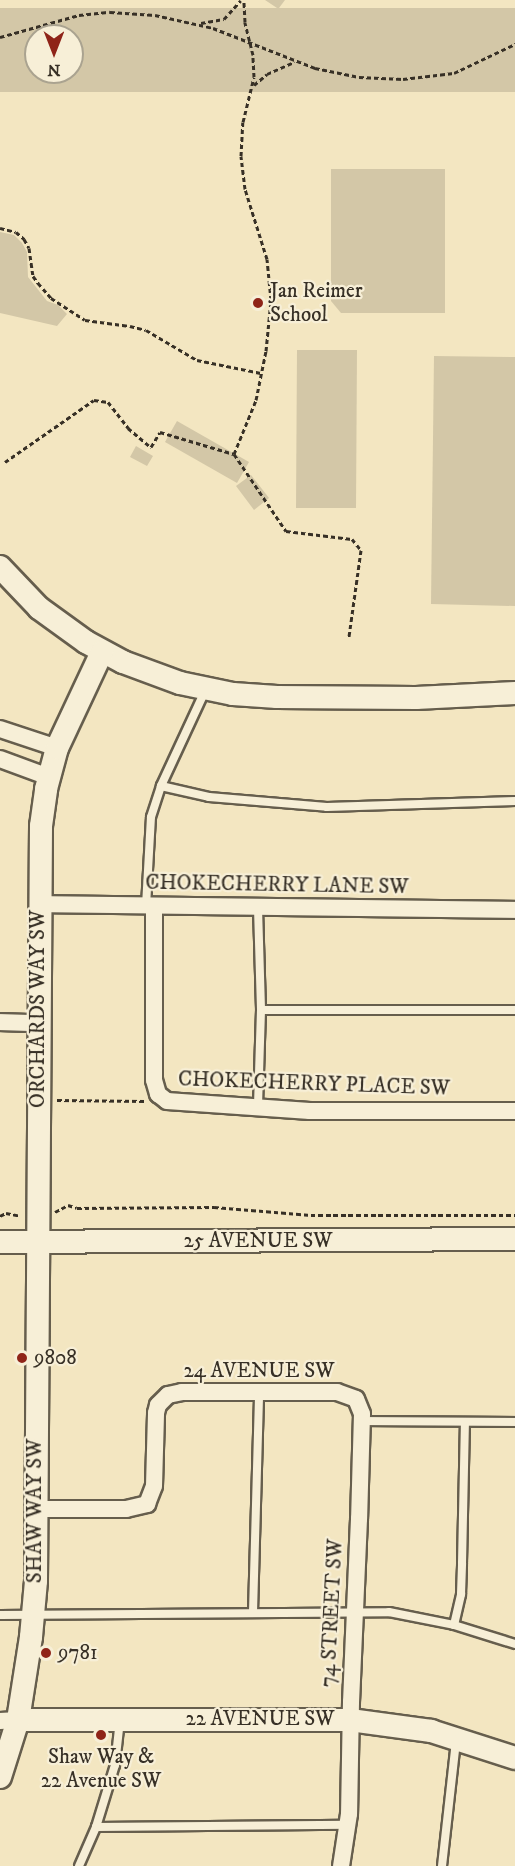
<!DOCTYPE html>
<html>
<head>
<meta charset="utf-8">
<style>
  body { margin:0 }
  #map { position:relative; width:515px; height:1866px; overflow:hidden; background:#f3e6c1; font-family:"IM FELL DW Pica",serif }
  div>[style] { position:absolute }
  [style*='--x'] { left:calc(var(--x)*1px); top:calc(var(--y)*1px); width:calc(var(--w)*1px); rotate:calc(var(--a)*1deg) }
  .green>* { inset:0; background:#d3c7a7 }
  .path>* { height:3px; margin-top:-1.5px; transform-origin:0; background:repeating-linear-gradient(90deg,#373026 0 4.5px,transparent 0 7.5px) }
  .roads { filter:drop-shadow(2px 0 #665e4d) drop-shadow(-2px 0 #665e4d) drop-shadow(0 2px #665e4d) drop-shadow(0 -2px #665e4d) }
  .lane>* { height:8px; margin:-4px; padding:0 4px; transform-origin:4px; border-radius:4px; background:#f7efd7 }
  .street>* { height:16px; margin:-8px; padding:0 8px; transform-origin:8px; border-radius:8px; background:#f7efd7 }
  .secondary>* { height:22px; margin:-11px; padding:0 11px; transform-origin:11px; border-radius:11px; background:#f7efd7 }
  .dots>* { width:16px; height:16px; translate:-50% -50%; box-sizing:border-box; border:3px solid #f7efd7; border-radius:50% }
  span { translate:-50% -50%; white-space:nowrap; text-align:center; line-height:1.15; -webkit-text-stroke:4.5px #f7efd7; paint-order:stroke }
  .poi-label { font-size:21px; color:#373026 }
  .left { translate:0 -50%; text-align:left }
  .street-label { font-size:21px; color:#373026 }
  .north { position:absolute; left:24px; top:24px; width:60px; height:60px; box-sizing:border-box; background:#f7efd7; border:2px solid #aaa390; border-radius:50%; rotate:180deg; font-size:16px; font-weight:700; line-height:24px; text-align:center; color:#373026 }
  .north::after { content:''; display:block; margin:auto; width:21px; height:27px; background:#8f2418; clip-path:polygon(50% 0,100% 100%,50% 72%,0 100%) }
</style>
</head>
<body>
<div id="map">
  <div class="green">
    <div style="clip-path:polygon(evenodd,265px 0,285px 0,279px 8px,515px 8px,515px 92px,0 92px,0 8px,277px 8px,265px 0,36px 36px,72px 36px,72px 72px,36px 72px,36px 36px)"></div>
    <div style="clip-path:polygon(331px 169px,445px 169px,445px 313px,341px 313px,331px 301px)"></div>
    <div style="clip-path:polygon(0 232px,14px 235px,22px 243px,27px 252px,28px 277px,32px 282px,47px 301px,58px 305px,67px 314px,57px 326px,0 313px)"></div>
    <div style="clip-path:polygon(297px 350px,357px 350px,356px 508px,296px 508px)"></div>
    <div style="clip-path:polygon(434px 356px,515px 357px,515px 606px,431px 604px)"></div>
    <div style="clip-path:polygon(177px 421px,249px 462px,237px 483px,165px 442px)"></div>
    <div style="clip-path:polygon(136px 446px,153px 456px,147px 466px,130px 457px)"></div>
    <div style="clip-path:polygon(251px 475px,269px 498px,254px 510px,236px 486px)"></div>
  </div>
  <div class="path">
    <div style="--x:201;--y:23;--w:23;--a:-10"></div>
    <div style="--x:224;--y:19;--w:25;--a:-48"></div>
    <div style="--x:0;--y:37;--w:82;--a:-15.6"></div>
    <div style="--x:79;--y:15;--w:31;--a:-6"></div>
    <div style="--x:110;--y:12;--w:45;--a:3.8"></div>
    <div style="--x:155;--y:15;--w:59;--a:12.6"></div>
    <div style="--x:213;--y:28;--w:110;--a:21.4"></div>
    <div style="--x:315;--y:68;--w:45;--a:11.6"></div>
    <div style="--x:359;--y:77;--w:44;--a:2.6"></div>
    <div style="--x:403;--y:79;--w:51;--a:-6.7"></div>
    <div style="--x:454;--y:73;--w:68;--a:-25.4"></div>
    <div style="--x:254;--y:85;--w:17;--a:-40"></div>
    <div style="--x:267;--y:74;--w:30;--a:-24"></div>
    <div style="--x:0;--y:228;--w:16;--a:14"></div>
    <div style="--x:16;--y:232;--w:11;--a:41"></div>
    <div style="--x:24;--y:239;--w:10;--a:61"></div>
    <div style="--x:29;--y:248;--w:28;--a:82"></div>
    <div style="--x:33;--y:276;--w:9;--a:54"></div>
    <div style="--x:38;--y:283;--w:20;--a:49"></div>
    <div style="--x:51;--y:298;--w:40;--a:32.9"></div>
    <div style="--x:85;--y:320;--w:45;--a:7.6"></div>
    <div style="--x:130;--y:326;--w:16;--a:14"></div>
    <div style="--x:146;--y:330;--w:59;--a:30.5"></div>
    <div style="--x:197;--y:360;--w:65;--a:11.5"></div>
    <div style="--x:234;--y:454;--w:58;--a:-67.8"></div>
    <div style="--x:256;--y:400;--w:50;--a:-78.5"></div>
    <div style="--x:266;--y:351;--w:51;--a:-84.4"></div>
    <div style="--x:271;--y:300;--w:41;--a:-95.6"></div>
    <div style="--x:267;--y:259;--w:73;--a:-107.4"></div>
    <div style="--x:245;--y:189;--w:33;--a:-97"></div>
    <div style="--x:241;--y:156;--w:34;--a:-87"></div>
    <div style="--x:243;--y:122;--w:46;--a:-76.3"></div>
    <div style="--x:254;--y:77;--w:22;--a:-93"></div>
    <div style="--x:253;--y:55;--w:34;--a:-104"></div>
    <div style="--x:245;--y:22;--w:22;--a:-93"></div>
    <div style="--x:5;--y:462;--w:108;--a:-34.9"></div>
    <div style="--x:94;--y:400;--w:14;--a:8"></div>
    <div style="--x:108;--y:402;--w:33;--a:52"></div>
    <div style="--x:128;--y:428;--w:30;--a:40"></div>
    <div style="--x:151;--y:447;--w:17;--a:-59"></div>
    <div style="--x:160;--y:432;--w:77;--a:16.6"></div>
    <div style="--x:234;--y:454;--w:93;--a:56"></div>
    <div style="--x:286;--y:531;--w:66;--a:6.9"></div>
    <div style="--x:352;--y:539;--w:14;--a:51"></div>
    <div style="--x:361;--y:550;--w:88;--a:97.9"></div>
    <div style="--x:57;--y:1100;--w:88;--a:0.7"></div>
    <div style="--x:55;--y:1212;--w:15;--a:-28"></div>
    <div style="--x:68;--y:1205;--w:9;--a:18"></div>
    <div style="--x:77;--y:1208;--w:137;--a:-0.4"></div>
    <div style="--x:214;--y:1207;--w:97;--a:4.7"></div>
    <div style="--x:311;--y:1215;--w:204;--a:0"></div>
    <div style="--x:0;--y:1216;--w:7;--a:-27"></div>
    <div style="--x:6;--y:1213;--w:15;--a:11"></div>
  </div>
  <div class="roads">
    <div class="lane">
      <div style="--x:205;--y:691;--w:105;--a:114.9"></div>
      <div style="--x:161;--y:786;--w:49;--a:12.9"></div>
      <div style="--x:209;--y:797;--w:118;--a:4.8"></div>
      <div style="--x:327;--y:807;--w:188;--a:-1.8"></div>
      <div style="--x:146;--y:906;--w:89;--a:-86.8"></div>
      <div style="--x:151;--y:817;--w:33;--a:-72"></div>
      <div style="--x:258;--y:908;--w:102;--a:88.3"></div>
      <div style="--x:261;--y:1010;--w:98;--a:91.8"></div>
      <div style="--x:261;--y:1010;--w:254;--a:0"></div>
      <div style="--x:362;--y:1421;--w:153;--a:0.4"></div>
      <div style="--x:253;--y:1612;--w:220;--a:-88.4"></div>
      <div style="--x:0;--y:1615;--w:389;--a:-0.4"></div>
      <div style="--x:389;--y:1612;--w:66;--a:11.3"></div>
      <div style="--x:454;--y:1625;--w:64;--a:17.3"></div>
      <div style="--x:454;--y:1625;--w:32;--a:-77"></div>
      <div style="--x:461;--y:1594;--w:31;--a:-88"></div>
      <div style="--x:462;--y:1563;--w:140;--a:-88.8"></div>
      <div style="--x:96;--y:1827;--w:252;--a:-0.5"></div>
      <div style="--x:79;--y:1866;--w:43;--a:-66.4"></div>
      <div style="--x:96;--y:1827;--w:65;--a:-73"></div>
      <div style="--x:115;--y:1765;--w:45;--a:-83.7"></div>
      <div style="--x:442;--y:1866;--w:126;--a:-83.6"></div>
    </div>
    <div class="street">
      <div style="--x:0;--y:729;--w:60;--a:18.4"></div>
      <div style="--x:0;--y:759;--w:52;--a:20.2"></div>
      <div style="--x:39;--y:904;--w:476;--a:0.7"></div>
      <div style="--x:154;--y:907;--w:173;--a:90"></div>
      <div style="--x:154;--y:1080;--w:15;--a:74"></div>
      <div style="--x:158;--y:1094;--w:11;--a:38"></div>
      <div style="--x:167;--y:1101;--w:143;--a:4"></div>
      <div style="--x:310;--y:1111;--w:205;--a:0"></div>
      <div style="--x:0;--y:1022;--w:38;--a:2"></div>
      <div style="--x:36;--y:1509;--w:90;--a:0"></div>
      <div style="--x:126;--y:1509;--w:22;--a:-13"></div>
      <div style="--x:147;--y:1504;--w:19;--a:-69"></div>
      <div style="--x:154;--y:1486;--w:73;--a:-88.4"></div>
      <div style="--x:156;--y:1413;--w:8;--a:-76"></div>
      <div style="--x:158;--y:1405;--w:14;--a:-45"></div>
      <div style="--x:168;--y:1395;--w:14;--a:-12"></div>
      <div style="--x:182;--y:1392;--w:155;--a:0"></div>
      <div style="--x:337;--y:1392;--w:20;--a:20"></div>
      <div style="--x:356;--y:1399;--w:16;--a:68"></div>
      <div style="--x:362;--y:1414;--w:105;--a:91.6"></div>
      <div style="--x:359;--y:1519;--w:183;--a:92.5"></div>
      <div style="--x:351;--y:1702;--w:112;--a:91"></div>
      <div style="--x:349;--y:1814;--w:53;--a:98.7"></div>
      <div style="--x:0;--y:1721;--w:18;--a:-3"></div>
    </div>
    <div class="secondary">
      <div style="--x:0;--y:567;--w:57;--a:46.4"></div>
      <div style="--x:39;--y:608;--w:58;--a:35.9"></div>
      <div style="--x:86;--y:642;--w:42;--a:28.4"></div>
      <div style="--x:123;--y:662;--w:61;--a:20.2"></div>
      <div style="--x:180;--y:683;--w:54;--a:11.7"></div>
      <div style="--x:233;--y:694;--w:44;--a:3.9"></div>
      <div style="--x:277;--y:697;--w:139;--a:0.4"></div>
      <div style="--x:416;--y:698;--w:99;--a:-2.9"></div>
      <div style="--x:0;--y:1242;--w:515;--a:-0.33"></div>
      <div style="--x:18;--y:1720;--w:332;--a:0"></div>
      <div style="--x:350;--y:1720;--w:82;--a:7.7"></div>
      <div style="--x:431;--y:1731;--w:88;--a:17.8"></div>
      <div style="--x:0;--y:1777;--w:60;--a:-72.5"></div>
      <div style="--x:18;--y:1720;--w:84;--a:-81.1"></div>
      <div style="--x:31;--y:1637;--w:56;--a:-84.9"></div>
      <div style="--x:36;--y:1581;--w:755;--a:-89.62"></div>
      <div style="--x:41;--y:826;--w:37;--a:-82"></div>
      <div style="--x:46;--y:789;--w:42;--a:-75"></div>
      <div style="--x:57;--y:748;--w:106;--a:-64.9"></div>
    </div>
  </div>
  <div class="dots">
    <div style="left:258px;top:303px;background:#8f2418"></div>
    <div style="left:22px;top:1358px;background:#8f2418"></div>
    <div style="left:46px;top:1653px;background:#8f2418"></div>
    <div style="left:101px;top:1735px;background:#8f2418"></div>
  </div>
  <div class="poi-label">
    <span class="left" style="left:270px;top:303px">Jan Reimer<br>School</span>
    <span class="left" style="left:34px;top:1358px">9808</span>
    <span class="left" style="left:58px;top:1653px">9781</span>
    <span style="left:101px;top:1769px">Shaw Way &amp;<br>22 Avenue SW</span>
  </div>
  <div class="street-label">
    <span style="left:277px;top:885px;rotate:1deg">CHOKECHERRY LANE SW</span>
    <span style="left:38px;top:1009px;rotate:-90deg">ORCHARDS WAY SW</span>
    <span style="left:314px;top:1084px;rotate:2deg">CHOKECHERRY PLACE SW</span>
    <span style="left:258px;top:1241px">25 AVENUE SW</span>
    <span style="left:259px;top:1371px">24 AVENUE SW</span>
    <span style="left:35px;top:1511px;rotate:-90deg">SHAW WAY SW</span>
    <span style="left:332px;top:1613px;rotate:-87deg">74 STREET SW</span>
    <span style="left:260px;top:1719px">22 AVENUE SW</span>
  </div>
  <div class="north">N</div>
</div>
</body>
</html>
